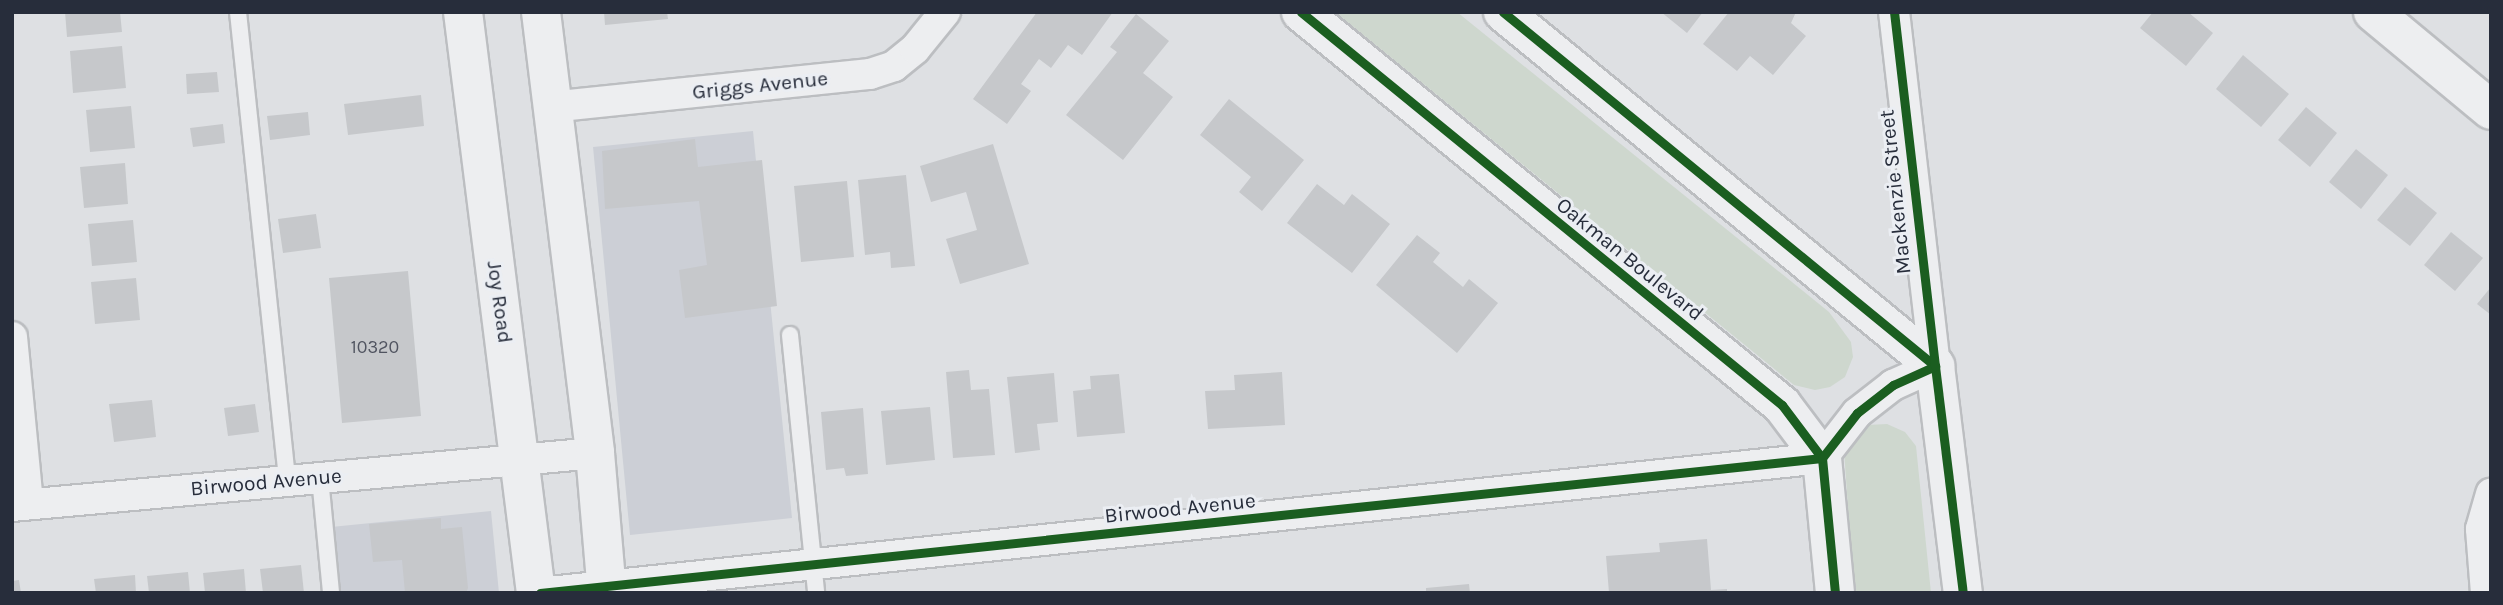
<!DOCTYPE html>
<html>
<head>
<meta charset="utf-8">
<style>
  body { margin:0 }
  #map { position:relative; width:2503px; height:605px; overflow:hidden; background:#dee0e3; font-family:Karla,sans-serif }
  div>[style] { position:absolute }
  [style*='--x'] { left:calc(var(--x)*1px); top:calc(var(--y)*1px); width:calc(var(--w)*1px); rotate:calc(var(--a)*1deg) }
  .built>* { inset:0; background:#cccfd6 }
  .green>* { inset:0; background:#ced7ce }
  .building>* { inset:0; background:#c6c8cb }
  .roads { filter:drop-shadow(2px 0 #bcbec1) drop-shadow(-2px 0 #bcbec1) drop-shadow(0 2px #bcbec1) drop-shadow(0 -2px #bcbec1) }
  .service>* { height:16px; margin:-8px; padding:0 8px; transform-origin:8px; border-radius:8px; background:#edeef0 }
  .minor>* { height:30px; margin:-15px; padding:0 15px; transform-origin:15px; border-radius:15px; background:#edeef0 }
  .tertiary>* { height:38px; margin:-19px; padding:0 19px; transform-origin:19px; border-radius:19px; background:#edeef0 }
  .cycleway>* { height:9px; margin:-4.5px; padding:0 4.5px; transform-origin:4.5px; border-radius:4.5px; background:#1b5e20 }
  span { translate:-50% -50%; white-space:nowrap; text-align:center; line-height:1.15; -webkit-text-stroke:6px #ebeef3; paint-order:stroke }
  .number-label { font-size:18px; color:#505460 }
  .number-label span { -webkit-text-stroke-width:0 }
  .street-label { font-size:21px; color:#272d3b }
  .frame { position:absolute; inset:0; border:14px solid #272d3b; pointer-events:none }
</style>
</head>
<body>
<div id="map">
  <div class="built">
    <div style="clip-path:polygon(753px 131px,792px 518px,630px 535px,593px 147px)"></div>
    <div style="clip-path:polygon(491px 511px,499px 593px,338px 593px,331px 527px)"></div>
  </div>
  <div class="green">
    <div style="clip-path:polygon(1335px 12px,1457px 12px,1829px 312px,1851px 342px,1853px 357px,1845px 377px,1830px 387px,1815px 390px,1794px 385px)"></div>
    <div style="clip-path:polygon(1887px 424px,1905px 432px,1916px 446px,1931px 593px,1854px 593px,1844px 450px,1853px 433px,1868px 425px)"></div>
  </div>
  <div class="building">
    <div style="clip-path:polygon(65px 12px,120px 12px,122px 32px,67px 37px)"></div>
    <div style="clip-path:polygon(604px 12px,667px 12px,668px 19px,605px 25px)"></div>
    <div style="clip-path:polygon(1037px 12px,1113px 12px,1082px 55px,1068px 45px,1051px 68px,1039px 59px,1021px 84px,1031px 91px,1007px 124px,973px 99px)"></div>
    <div style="clip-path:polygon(1661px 12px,1703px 12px,1687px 33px)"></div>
    <div style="clip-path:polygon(1729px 12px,1796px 12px,1791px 23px,1806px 36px,1773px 75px,1750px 56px,1737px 71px,1703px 44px)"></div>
    <div style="clip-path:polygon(2153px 12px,2188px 12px,2213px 33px,2186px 66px,2140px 28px)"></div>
    <div style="clip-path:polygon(1136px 14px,1169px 41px,1143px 73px,1173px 97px,1123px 160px,1066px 115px,1117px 52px,1110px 47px)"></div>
    <div style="clip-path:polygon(122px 46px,126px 88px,73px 93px,70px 51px)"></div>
    <div style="clip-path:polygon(2243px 55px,2289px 94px,2261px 127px,2216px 89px)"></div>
    <div style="clip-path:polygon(217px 72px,219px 92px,187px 94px,186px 74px)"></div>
    <div style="clip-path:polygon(421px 95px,424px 126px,348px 135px,344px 104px)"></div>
    <div style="clip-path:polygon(1229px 99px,1304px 160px,1262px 211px,1239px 192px,1251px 177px,1200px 135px)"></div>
    <div style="clip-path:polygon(131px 106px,135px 148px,90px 152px,86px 110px)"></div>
    <div style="clip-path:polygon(2306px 107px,2337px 133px,2310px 167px,2278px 140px)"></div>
    <div style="clip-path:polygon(308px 112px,310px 135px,270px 140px,267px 116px)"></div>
    <div style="clip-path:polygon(223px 124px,225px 143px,193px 147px,190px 128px)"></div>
    <div style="clip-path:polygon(695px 139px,698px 167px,762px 160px,777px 306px,685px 318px,679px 270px,707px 265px,699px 201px,605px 209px,602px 151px)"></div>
    <div style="clip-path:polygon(993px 144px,1029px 264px,960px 284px,946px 239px,977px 230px,966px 192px,931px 202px,920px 166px)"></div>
    <div style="clip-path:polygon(2356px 149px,2388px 175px,2361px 209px,2329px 182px)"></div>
    <div style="clip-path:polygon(125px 163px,128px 204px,84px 208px,80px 167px)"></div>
    <div style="clip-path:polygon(906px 175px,915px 266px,891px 268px,890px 252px,865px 255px,858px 180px)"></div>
    <div style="clip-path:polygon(847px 181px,854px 257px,801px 262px,794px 186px)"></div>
    <div style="clip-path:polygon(1317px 184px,1344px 205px,1352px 194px,1390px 224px,1352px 273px,1287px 223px)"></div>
    <div style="clip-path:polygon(2405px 187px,2437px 213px,2410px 246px,2377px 220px)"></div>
    <div style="clip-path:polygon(316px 214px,321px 248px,283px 253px,278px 219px)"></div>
    <div style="clip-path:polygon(133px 220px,137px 262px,92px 266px,88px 224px)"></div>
    <div style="clip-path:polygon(2451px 232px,2483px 258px,2455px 291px,2424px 265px)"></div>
    <div style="clip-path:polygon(1417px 235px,1440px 253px,1433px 262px,1463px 287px,1469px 279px,1498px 303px,1457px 353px,1376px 285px)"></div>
    <div style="clip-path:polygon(408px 271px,421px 416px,342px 423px,329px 278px)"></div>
    <div style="clip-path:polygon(136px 278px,140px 320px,95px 324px,91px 282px)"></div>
    <div style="clip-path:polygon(2491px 287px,2491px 315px,2477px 304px)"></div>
    <div style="clip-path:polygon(969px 370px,971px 390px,989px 389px,995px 455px,953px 458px,946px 372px)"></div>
    <div style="clip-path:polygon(1282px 372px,1285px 425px,1208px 429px,1205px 391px,1235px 390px,1234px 375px)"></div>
    <div style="clip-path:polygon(1054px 373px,1058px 422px,1037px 424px,1040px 450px,1015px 453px,1007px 377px)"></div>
    <div style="clip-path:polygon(1119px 374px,1125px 433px,1077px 437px,1073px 391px,1091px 389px,1090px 376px)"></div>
    <div style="clip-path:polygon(152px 400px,156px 437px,114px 442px,109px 404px)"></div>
    <div style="clip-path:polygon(255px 404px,259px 432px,228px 436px,224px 408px)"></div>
    <div style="clip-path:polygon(930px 407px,935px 460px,886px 465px,881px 411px)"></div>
    <div style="clip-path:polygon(863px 408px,868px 474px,846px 476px,844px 468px,826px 470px,821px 412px)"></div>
    <div style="clip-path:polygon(441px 518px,441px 529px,462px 527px,468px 588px,466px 593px,405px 593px,402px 560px,373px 562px,369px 524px)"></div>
    <div style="clip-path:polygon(1707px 539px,1711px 590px,1727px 589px,1727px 593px,1609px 593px,1606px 556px,1660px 552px,1659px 543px)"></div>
    <div style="clip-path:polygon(301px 565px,304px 593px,263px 593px,260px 569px)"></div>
    <div style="clip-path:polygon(244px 569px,246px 593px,205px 593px,203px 573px)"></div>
    <div style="clip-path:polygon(188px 572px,190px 593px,149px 593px,147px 576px)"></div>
    <div style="clip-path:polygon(135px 575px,136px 593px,96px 593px,94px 579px)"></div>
    <div style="clip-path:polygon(19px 580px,21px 593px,12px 593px,12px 581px)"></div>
    <div style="clip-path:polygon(1469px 584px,1470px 593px,1426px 593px,1426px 588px)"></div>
  </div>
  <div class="roads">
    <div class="service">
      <div style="--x:238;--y:12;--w:471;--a:84"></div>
      <div style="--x:790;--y:335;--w:259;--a:84.2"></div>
      <div style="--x:320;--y:478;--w:116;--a:84.5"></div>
    </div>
    <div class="minor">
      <div style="--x:550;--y:107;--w:322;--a:-5.9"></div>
      <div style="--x:870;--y:74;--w:25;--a:-18"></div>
      <div style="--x:894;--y:66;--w:27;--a:-39"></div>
      <div style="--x:915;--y:49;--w:48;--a:-51"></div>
      <div style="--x:12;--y:337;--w:168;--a:84.5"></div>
      <div style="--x:12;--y:506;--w:585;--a:-5.19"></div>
      <div style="--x:540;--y:593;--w:1289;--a:-6.01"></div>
      <div style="--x:1822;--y:458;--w:57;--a:-52.1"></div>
      <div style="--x:1857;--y:413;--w:46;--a:-37.9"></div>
      <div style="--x:1893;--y:385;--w:46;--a:-24.3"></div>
      <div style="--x:1935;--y:366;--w:356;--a:-96.6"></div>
      <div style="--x:2486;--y:593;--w:64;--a:-94.5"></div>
      <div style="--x:2481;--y:529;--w:37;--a:-74"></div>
    </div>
    <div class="tertiary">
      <div style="--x:463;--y:12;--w:586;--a:82.84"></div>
      <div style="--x:541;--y:12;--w:444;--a:83"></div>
      <div style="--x:595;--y:453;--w:141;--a:85.1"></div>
      <div style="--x:1301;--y:12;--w:621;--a:39.25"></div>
      <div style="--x:1782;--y:405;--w:66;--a:53"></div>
      <div style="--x:1822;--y:458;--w:136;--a:84.5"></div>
      <div style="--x:1503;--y:12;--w:559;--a:39.33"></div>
      <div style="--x:1935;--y:366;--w:229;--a:83"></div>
      <div style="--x:2373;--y:12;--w:153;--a:39.7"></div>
    </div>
  </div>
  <div class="cycleway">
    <div style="--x:1301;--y:12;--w:621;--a:39.25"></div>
    <div style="--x:1782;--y:405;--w:66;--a:53"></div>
    <div style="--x:1822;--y:458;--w:136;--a:84.5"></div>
    <div style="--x:1503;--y:12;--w:559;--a:39.33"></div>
    <div style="--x:1935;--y:366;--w:229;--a:83"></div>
    <div style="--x:540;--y:593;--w:1289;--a:-6.01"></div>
    <div style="--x:1822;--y:458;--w:57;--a:-52.1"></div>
    <div style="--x:1857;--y:413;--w:46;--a:-37.9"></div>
    <div style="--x:1893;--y:385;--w:46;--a:-24.3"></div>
    <div style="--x:1935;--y:366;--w:356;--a:-96.6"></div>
  </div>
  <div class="number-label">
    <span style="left:375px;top:347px">10320</span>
  </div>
  <div class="street-label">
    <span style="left:760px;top:85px;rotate:-6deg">Griggs Avenue</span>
    <span style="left:1895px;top:192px;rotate:-96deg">Mackenzie Street</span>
    <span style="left:1630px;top:259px;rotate:39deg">Oakman Boulevard</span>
    <span style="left:500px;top:302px;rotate:82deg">Joy Road</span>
    <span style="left:266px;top:482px;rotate:-5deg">Birwood Avenue</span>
    <span style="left:1180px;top:508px;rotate:-6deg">Birwood Avenue</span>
  </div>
  <div class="frame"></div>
</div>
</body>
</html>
